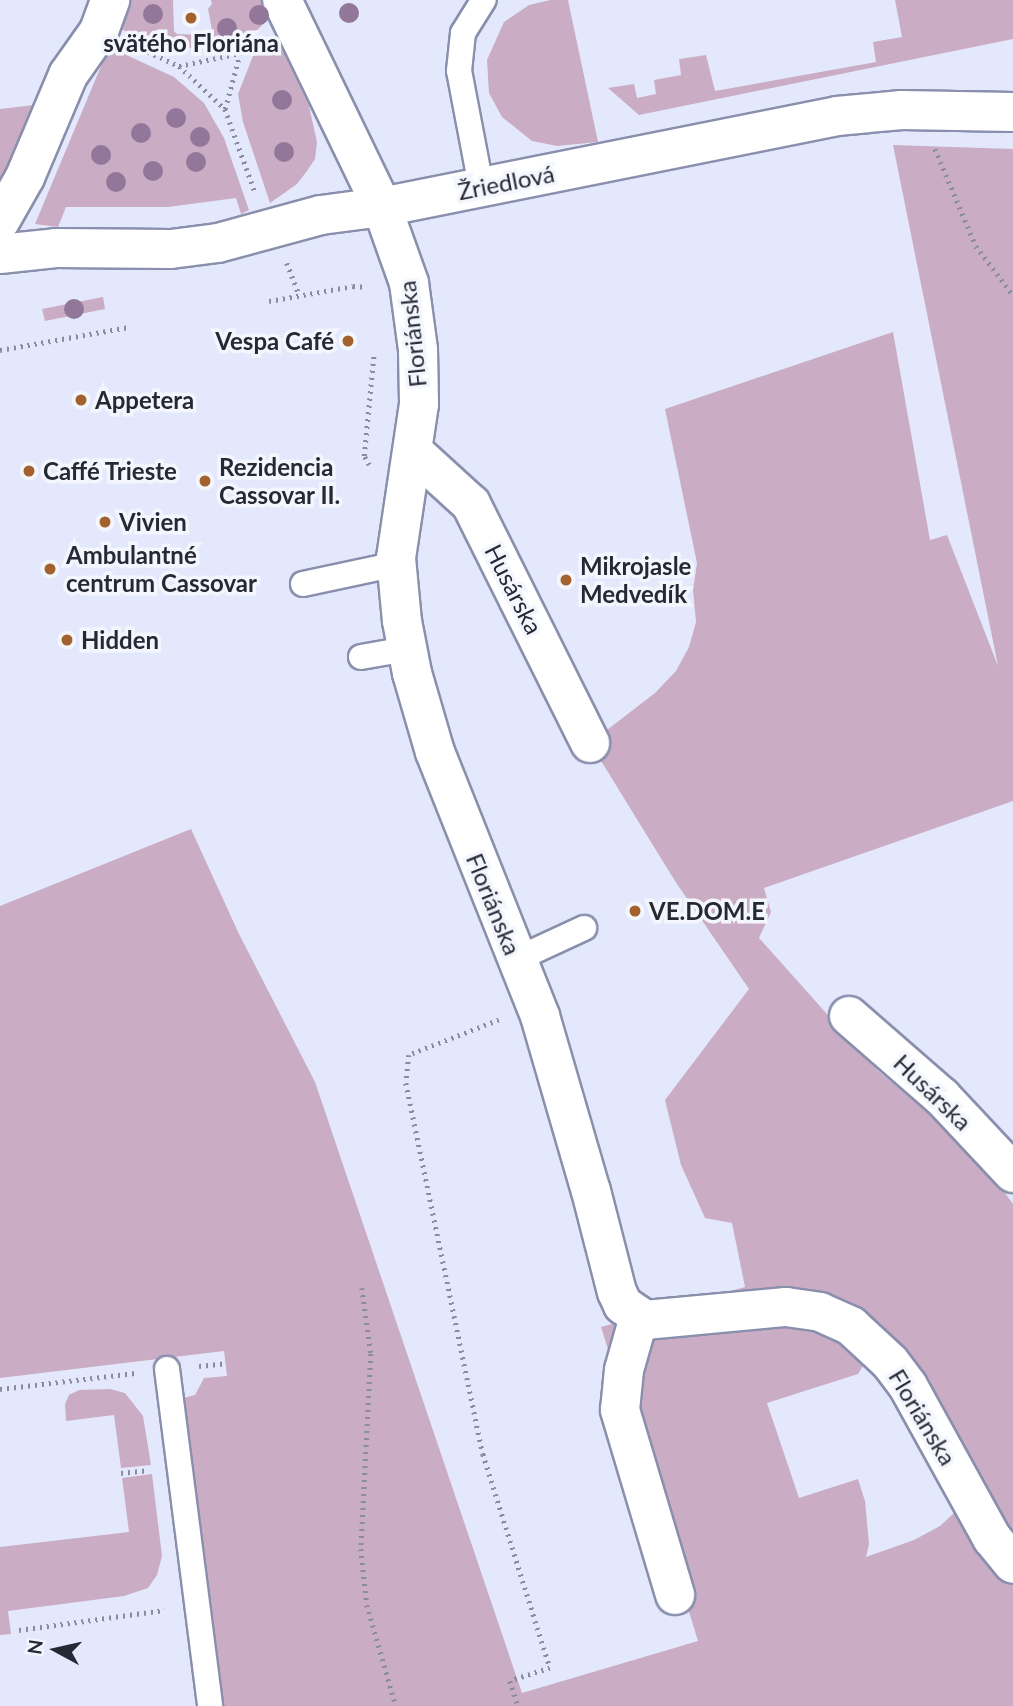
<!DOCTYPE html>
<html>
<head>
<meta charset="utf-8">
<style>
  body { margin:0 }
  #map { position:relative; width:1013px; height:1706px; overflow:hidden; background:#e4e8fc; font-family:Lato,sans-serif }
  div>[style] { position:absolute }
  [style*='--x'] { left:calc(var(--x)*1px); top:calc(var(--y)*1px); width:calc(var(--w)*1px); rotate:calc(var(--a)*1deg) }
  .green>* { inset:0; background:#caadc4 }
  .path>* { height:4.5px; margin-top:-2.25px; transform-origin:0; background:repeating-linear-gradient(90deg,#888c9c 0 2px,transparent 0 7px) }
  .roads { filter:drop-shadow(2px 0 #898fad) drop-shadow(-2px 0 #898fad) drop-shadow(0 2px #898fad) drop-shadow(0 -2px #898fad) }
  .service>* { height:24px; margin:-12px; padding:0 12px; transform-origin:12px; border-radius:12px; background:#fff }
  .minor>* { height:38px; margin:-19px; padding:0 19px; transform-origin:19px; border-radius:19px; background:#fff }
  .trees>* { width:20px; height:20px; margin:-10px; border-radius:50%; background:#93779a }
  .dots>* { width:19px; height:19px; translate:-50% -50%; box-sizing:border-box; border:4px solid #f4f6fd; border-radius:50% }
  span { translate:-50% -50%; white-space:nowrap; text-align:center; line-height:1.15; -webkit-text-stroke:7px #f4f6fd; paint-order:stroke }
  .poi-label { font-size:24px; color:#262935; font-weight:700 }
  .right { translate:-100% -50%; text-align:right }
  .left { translate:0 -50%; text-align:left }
  .street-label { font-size:24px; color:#262935 }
  .north { position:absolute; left:21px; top:1615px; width:70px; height:70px; -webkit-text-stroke:5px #f4f6fd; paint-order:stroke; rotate:278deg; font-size:19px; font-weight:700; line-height:28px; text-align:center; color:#262935 }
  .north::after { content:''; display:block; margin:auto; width:24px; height:32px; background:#262935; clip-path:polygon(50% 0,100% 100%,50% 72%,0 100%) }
</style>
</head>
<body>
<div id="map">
  <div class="green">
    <div style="clip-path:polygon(127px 0,173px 0,174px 31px,177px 34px,205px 35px,212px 30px,208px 9px,212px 4px,211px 0,261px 0,270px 18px,256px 31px,236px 42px,181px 49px,117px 28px)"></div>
    <div style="clip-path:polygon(550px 0,568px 0,598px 142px,557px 146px,532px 141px,502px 117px,489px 93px,487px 60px,504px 22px,529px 5px)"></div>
    <div style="clip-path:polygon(895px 0,1013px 0,1013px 39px,639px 115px,608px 88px,634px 84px,637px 98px,656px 94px,654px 80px,681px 75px,679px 59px,706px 55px,715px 91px,876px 62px,873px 42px,902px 37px)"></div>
    <div style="clip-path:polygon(276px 35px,309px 106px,317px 142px,315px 159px,307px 171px,297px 184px,270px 203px,243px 122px,238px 94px,253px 56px)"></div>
    <div style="clip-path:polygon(109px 47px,174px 77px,204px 103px,224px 138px,249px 210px,241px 214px,236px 198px,168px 207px,66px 207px,58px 227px,35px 224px)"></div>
    <div style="clip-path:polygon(34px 105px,27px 125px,0 187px,0 109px)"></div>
    <div style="clip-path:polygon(evenodd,893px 145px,1013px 149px,1013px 801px,764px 888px,771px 912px,759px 938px,877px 1070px,976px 1153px,1013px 1204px,1013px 1706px,219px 1706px,179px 1399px,195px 1395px,204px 1378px,227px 1376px,224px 1351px,0 1378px,0 906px,191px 829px,239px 934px,315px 1082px,522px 1693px,698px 1641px,601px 1327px,745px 1287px,732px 1223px,705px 1218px,681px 1165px,665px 1100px,749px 989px,675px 881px,590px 743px,655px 693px,676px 671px,689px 647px,696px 622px,693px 590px,697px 563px,665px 409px,893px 332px,930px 540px,947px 535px,998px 666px,893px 145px,875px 1346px,990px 1537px,954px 1513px,940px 1526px,914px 1540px,866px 1557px,869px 1544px,865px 1501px,858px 1479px,799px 1498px,767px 1403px,858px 1374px,875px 1346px)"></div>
    <div style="clip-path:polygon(103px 297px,105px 309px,45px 321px,42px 309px)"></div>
    <div style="clip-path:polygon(110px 1389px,125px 1393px,143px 1416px,151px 1465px,121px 1468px,114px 1415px,66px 1421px,65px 1404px,69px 1395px,79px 1390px)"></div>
    <div style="clip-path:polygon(152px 1474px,162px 1556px,157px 1575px,148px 1588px,124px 1596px,8px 1611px,11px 1634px,0 1635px,0 1547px,129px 1532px,122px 1478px)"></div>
  </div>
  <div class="path">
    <div style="--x:135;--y:46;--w:48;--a:24.4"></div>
    <div style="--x:179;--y:66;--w:62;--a:-12"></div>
    <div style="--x:240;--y:53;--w:21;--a:-39"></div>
    <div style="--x:179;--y:66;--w:63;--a:43.1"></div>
    <div style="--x:225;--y:109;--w:88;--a:70.1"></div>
    <div style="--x:225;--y:109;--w:58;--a:-75"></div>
    <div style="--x:935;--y:149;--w:105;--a:67.1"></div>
    <div style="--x:976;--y:246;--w:61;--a:52.9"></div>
    <div style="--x:287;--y:263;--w:34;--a:69"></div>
    <div style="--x:269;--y:301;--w:85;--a:-10.1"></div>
    <div style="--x:353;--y:286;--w:14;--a:4"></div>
    <div style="--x:0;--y:350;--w:131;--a:-10.1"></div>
    <div style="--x:369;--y:465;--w:10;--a:-119"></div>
    <div style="--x:364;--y:456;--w:104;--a:-84.5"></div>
    <div style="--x:499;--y:1020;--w:97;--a:158.7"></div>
    <div style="--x:409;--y:1055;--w:28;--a:96"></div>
    <div style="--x:406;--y:1083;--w:379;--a:78.3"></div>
    <div style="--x:483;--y:1454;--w:224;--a:72.6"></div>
    <div style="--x:550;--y:1668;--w:42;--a:162"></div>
    <div style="--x:510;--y:1681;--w:26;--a:72"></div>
    <div style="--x:362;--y:1288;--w:67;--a:82.2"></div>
    <div style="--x:371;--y:1354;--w:195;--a:92.9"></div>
    <div style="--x:361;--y:1549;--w:56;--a:83.9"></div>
    <div style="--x:367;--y:1605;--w:105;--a:74"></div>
    <div style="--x:199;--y:1366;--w:27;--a:-6"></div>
    <div style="--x:0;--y:1389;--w:136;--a:-6.8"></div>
    <div style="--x:121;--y:1473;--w:27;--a:-6"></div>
    <div style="--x:19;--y:1630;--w:147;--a:-7.8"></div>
  </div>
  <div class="roads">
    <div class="service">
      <div style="--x:481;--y:186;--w:117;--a:-100.8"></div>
      <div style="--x:459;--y:71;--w:38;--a:-84"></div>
      <div style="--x:463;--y:33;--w:39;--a:-58"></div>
      <div style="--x:303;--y:584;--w:96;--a:-12"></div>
      <div style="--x:361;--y:657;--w:47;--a:-9.9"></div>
      <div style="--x:517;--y:959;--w:74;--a:-24.8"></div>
      <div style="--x:167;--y:1369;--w:340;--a:82.7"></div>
    </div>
    <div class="minor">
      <div style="--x:282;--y:0;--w:230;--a:64.2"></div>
      <div style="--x:382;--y:207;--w:81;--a:70.4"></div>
      <div style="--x:409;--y:283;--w:68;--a:82.3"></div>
      <div style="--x:418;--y:350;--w:54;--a:88.9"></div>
      <div style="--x:419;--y:404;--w:156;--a:98.5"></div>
      <div style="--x:396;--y:558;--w:63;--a:84.6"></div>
      <div style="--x:402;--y:621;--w:53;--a:79.1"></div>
      <div style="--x:412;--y:673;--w:82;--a:73.8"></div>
      <div style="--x:435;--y:752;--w:284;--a:68.3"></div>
      <div style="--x:540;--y:1016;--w:182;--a:73.8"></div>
      <div style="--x:591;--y:1191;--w:104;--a:75.6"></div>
      <div style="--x:617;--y:1292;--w:14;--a:65"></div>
      <div style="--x:623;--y:1305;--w:27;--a:34"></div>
      <div style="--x:645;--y:1320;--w:142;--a:-5.3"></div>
      <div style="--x:786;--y:1307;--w:34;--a:8"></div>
      <div style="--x:820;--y:1312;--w:34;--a:24"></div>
      <div style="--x:851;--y:1326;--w:53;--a:42.7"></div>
      <div style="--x:890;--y:1362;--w:30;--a:53"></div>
      <div style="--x:908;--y:1386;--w:174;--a:61.1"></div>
      <div style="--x:992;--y:1538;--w:33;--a:51"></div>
      <div style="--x:0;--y:221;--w:51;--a:-60.4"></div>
      <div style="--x:25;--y:177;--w:111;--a:-67.1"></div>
      <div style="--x:68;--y:75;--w:54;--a:-54.8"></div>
      <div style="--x:99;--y:31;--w:33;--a:-70"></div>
      <div style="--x:0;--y:254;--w:56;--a:-6.1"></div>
      <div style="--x:56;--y:248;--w:115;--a:0.5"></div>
      <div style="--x:171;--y:249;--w:47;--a:-7.3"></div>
      <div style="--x:218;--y:243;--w:107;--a:-15.2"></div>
      <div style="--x:321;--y:215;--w:62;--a:-7.5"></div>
      <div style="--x:382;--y:207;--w:464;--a:-11.3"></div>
      <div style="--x:837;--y:116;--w:65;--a:-5.3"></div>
      <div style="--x:902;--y:110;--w:111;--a:1"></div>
      <div style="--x:414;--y:452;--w:77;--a:42.4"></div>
      <div style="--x:471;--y:504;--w:267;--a:63.5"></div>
      <div style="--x:849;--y:1016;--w:123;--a:41.1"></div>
      <div style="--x:942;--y:1097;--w:104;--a:46.9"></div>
      <div style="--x:639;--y:1317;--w:55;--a:105.8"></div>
      <div style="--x:624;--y:1370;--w:40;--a:95.7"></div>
      <div style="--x:620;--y:1410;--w:193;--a:73.4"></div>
    </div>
  </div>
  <div class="trees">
    <div style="left:349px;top:13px"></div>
    <div style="left:153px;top:14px"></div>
    <div style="left:259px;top:15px"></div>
    <div style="left:227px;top:28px"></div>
    <div style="left:282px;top:100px"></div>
    <div style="left:176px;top:118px"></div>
    <div style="left:141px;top:133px"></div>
    <div style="left:200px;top:137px"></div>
    <div style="left:284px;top:152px"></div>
    <div style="left:101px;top:155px"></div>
    <div style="left:196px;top:162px"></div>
    <div style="left:153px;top:171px"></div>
    <div style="left:116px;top:182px"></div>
    <div style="left:74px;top:309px"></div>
  </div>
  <div class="dots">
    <div style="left:191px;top:18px;background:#a3622d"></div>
    <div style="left:348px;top:341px;background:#a3622d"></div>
    <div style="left:81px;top:400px;background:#a3622d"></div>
    <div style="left:29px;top:471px;background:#a3622d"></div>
    <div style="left:205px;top:481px;background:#a3622d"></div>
    <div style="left:105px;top:522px;background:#a3622d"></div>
    <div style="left:50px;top:569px;background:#a3622d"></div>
    <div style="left:566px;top:580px;background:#a3622d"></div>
    <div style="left:67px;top:640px;background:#a3622d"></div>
    <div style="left:635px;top:911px;background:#a3622d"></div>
  </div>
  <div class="poi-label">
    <span style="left:191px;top:43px">svätého Floriána</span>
    <span class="right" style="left:334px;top:341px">Vespa Café</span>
    <span class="left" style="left:95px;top:400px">Appetera</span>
    <span class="left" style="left:219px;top:481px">Rezidencia<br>Cassovar II.</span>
    <span class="left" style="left:43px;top:471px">Caffé Trieste</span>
    <span class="left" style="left:119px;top:522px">Vivien</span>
    <span class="left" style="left:66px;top:569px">Ambulantné<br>centrum Cassovar</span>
    <span class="left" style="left:580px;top:580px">Mikrojasle<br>Medvedík</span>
    <span class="left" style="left:81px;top:640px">Hidden</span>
    <span class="left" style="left:649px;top:911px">VE.DOM.E</span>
  </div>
  <div class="street-label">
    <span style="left:506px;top:182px;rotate:-11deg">Žriedlová</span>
    <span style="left:412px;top:334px;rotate:-96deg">Floriánska</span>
    <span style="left:514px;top:589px;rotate:63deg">Husárska</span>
    <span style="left:494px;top:904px;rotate:68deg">Floriánska</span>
    <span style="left:933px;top:1092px;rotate:44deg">Husárska</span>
    <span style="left:923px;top:1417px;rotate:59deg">Floriánska</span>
  </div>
  <div class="north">N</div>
</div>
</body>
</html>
